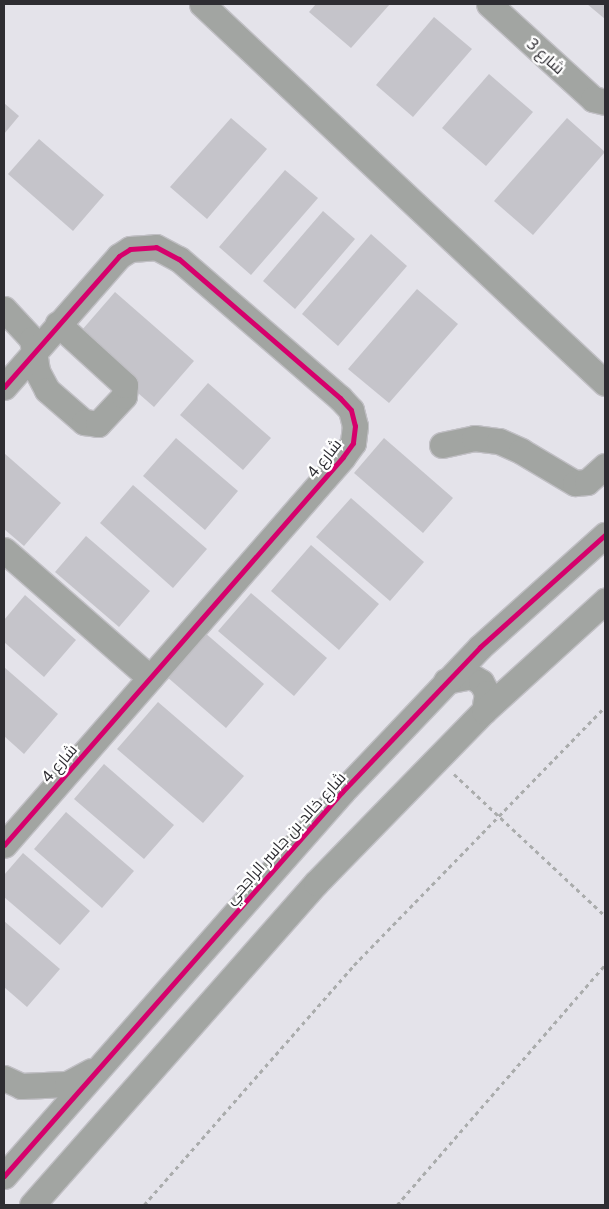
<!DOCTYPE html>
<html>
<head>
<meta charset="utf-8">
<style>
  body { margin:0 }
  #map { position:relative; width:609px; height:1209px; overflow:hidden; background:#e4e3ea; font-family:"Noto Sans",Cairo,sans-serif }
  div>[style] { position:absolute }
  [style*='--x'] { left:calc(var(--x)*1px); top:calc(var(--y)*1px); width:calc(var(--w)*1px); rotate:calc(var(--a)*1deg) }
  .building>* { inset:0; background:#c5c4ca }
  .path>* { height:3px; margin-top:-1.5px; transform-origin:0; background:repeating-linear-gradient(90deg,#aaacac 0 4px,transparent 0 8px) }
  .roads { filter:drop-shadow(1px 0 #c0bfc4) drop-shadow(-1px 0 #c0bfc4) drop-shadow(0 1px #c0bfc4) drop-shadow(0 -1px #c0bfc4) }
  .minor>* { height:25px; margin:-12.5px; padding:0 12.5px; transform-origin:12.5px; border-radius:12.5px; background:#a2a5a2 }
  .cycleway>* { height:5px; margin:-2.5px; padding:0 2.5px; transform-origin:2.5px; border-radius:2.5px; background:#d6006c }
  span { translate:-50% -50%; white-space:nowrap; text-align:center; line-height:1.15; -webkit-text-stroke:4.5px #fff; paint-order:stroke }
  .street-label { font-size:16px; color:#2e2d32 }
  .frame { position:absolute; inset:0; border:5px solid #2e2d32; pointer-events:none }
</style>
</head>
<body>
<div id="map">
  <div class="building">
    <div style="clip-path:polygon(316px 4px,390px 4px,351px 48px,309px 12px)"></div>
    <div style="clip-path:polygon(587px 4px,605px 4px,605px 19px)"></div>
    <div style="clip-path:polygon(434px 17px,472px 49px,413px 117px,376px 85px)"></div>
    <div style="clip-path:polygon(489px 74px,533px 112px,486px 166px,442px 128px)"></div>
    <div style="clip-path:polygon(4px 103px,19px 116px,4px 134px)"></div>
    <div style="clip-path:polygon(231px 118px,267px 149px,207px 219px,170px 187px)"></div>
    <div style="clip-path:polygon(567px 118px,605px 152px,533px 235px,494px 201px)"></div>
    <div style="clip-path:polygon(39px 139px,104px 195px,73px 231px,8px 174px)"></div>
    <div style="clip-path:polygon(285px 170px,318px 198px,251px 275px,219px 247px)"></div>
    <div style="clip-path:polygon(323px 211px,355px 239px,295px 309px,263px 281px)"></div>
    <div style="clip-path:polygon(371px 234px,407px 266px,338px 346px,302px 314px)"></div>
    <div style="clip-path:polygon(417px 289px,458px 324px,389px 403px,348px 369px)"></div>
    <div style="clip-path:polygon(115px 292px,194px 361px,154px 407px,75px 338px)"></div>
    <div style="clip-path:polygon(208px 383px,271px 438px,243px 470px,180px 415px)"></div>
    <div style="clip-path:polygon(176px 438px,238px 491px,205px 530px,143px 476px)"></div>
    <div style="clip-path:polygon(384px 438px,453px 498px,423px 533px,354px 473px)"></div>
    <div style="clip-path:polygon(4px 453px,61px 503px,24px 546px,4px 529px)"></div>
    <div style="clip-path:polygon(133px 485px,207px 549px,173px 588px,100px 523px)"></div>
    <div style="clip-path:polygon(351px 498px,424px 562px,390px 601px,316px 537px)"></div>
    <div style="clip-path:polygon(86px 536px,150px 591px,119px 627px,55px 572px)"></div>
    <div style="clip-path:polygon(311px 545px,379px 604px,339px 650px,271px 591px)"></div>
    <div style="clip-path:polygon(251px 593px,327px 658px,294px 696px,218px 631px)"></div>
    <div style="clip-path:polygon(25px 595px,76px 640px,44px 677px,4px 642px,4px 620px)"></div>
    <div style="clip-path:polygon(204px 632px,264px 684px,226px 728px,166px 676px)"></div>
    <div style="clip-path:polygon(4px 667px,58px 714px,24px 754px,4px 736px)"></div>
    <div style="clip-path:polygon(158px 702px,244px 776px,203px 823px,117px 749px)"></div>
    <div style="clip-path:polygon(104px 764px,174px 825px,144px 859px,74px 799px)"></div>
    <div style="clip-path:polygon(66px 812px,134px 871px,102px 908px,34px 849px)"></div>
    <div style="clip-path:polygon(23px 853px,90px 911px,60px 945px,4px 897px,4px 875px)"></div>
    <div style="clip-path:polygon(4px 921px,60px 969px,27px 1007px,4px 987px)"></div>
  </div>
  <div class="path">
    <div style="--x:454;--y:774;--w:207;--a:43.2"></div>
    <div style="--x:144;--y:1205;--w:319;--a:-48.8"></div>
    <div style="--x:354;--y:965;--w:360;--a:-45.8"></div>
    <div style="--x:397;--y:1205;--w:318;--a:-49.1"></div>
  </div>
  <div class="roads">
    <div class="minor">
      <div style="--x:202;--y:4;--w:553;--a:43.24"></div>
      <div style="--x:489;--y:4;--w:141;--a:42.4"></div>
      <div style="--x:593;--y:99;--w:12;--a:14"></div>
      <div style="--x:4;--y:309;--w:41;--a:47"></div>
      <div style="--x:32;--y:339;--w:32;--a:81"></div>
      <div style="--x:37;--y:371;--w:21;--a:62"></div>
      <div style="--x:47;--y:390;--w:49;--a:40.9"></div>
      <div style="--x:84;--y:422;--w:14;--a:8"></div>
      <div style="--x:98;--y:424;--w:38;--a:-47"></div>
      <div style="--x:124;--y:396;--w:11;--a:-85"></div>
      <div style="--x:125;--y:385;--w:91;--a:-137.7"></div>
      <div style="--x:4;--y:387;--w:174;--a:-48.7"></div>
      <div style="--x:119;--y:256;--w:13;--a:-32"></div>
      <div style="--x:130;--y:249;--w:26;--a:-4"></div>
      <div style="--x:156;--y:247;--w:26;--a:28"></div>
      <div style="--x:179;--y:259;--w:213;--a:40.8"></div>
      <div style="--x:340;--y:398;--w:16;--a:47"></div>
      <div style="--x:351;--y:410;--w:16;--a:76"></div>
      <div style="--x:355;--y:426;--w:17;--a:97"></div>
      <div style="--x:353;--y:443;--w:17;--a:126"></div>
      <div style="--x:343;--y:457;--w:515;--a:131.14"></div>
      <div style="--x:442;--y:445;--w:33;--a:-12"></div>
      <div style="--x:474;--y:438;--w:25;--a:7"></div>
      <div style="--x:499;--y:441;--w:24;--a:24"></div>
      <div style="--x:521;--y:451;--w:63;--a:30.7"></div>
      <div style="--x:575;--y:483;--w:12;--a:-5"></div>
      <div style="--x:587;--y:482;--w:24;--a:-42"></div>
      <div style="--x:4;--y:550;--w:194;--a:41.2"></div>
      <div style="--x:446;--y:681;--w:25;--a:-11"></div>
      <div style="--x:471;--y:676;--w:12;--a:31"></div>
      <div style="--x:481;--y:682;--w:13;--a:61"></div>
      <div style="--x:487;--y:693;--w:18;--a:99"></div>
      <div style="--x:4;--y:1078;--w:19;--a:25"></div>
      <div style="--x:21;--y:1086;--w:46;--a:-2.5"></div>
      <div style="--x:67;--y:1084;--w:27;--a:-28"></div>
      <div style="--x:4;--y:1176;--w:512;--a:-48.65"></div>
      <div style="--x:342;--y:792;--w:200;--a:-46.4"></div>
      <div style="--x:480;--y:647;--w:168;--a:-41.9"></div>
      <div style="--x:32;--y:1205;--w:429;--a:-48.6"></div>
      <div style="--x:316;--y:883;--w:240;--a:-45.7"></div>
      <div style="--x:484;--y:711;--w:164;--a:-42.3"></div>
    </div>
  </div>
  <div class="cycleway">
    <div style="--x:4;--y:387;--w:174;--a:-48.7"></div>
    <div style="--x:119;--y:256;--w:13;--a:-32"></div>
    <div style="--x:130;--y:249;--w:26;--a:-4"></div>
    <div style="--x:156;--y:247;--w:26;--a:28"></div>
    <div style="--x:179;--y:259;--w:213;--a:40.8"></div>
    <div style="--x:340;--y:398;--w:16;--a:47"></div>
    <div style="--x:351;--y:410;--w:16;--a:76"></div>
    <div style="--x:355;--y:426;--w:17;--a:97"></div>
    <div style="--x:353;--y:443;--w:17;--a:126"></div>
    <div style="--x:343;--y:457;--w:515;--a:131.14"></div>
    <div style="--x:4;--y:1176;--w:512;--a:-48.65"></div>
    <div style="--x:342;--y:792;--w:200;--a:-46.4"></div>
    <div style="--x:480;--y:647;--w:168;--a:-41.9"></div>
  </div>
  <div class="street-label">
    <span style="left:546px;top:56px;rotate:42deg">شارع 3</span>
    <span style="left:324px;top:458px;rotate:-51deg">شارع 4</span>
    <span style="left:59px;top:763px;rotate:-49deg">شارع 4</span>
    <span style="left:285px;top:838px;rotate:-48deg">شارع خالد بن جاسر الراجحي</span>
  </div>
  <div class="frame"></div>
</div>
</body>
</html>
